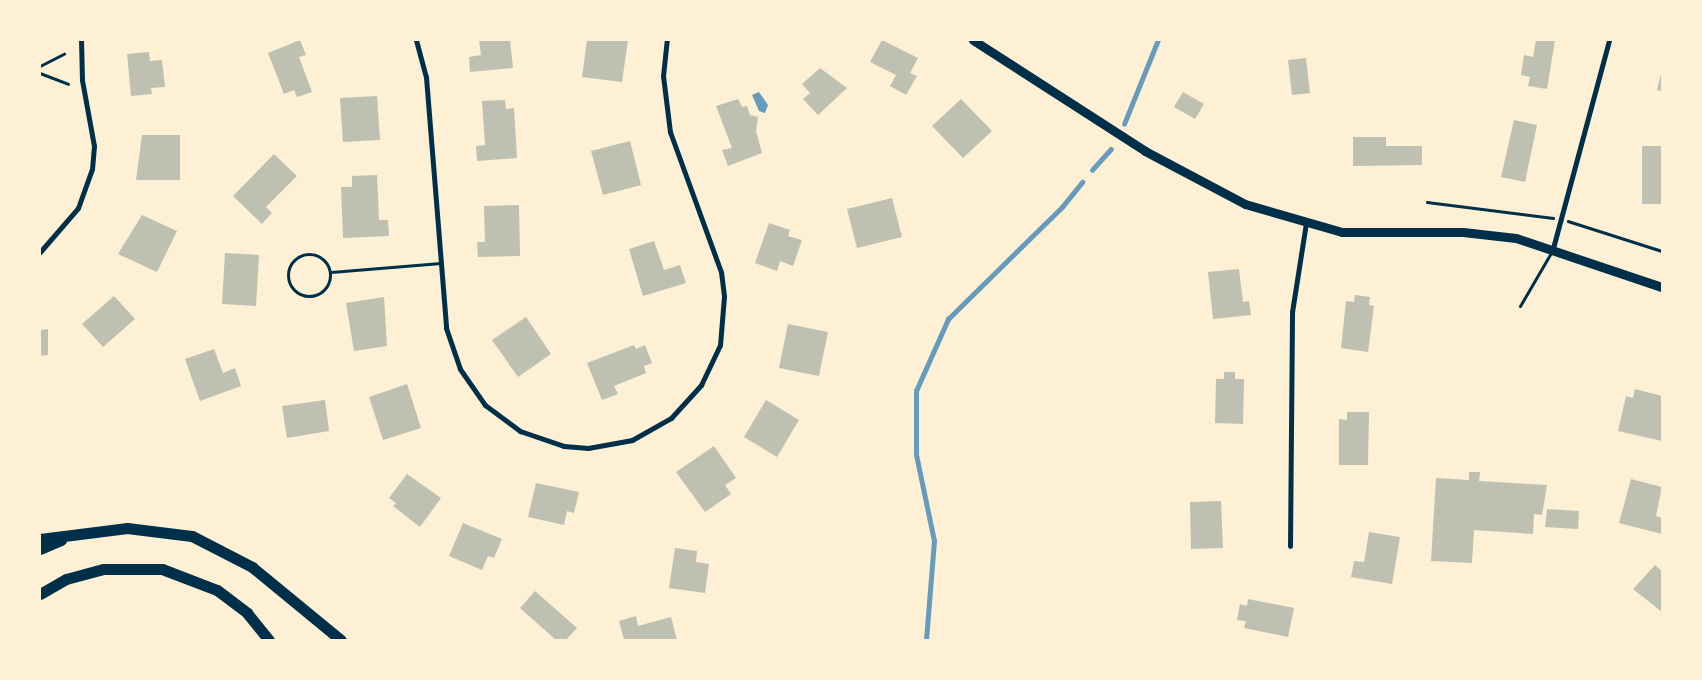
<!DOCTYPE html>
<html>
<head>
<meta charset="utf-8">
<style>
  body { margin:0 }
  #map { position:relative; width:1702px; height:680px; overflow:hidden; background:#fdf0d5; font-family:"Exo 2",sans-serif }
  div>[style] { position:absolute }
  [style*='--x'] { left:calc(var(--x)*1px); top:calc(var(--y)*1px); width:calc(var(--w)*1px); rotate:calc(var(--a)*1deg) }
  .water>* { inset:0; background:#669bbc }
  .stream>* { height:4.5px; margin:-2.25px; padding:0 2.25px; transform-origin:2.25px; border-radius:2.25px; background:#669bbc }
  .building>* { inset:0; background:#bec0b2 }
  .path>* { height:2.5px; margin:-1.25px; padding:0 1.25px; transform-origin:1.25px; border-radius:1.25px; background:#003049 }
  .service>* { height:3px; margin:-1.5px; padding:0 1.5px; transform-origin:1.5px; border-radius:1.5px; background:#003049 }
  .service>.ring { margin:-1.5px; padding:0; box-sizing:content-box; background:none; border:3px solid #003049; border-radius:50% }
  .minor>* { height:5px; margin:-2.5px; padding:0 2.5px; transform-origin:2.5px; border-radius:2.5px; background:#003049 }
  .secondary>* { height:9px; margin:-4.5px; padding:0 4.5px; transform-origin:4.5px; border-radius:4.5px; background:#003049 }
  .motorway>* { height:11px; margin:-5.5px; padding:0 5.5px; transform-origin:5.5px; border-radius:5.5px; background:#003049 }
  span { translate:-50% -50%; white-space:nowrap; text-align:center; line-height:1.15; -webkit-text-stroke:5px #fdf0d5; paint-order:stroke }
  .frame { position:absolute; inset:0; border:41px solid #fdf0d5; pointer-events:none }
</style>
</head>
<body>
<div id="map">
  <div class="water">
    <div style="clip-path:polygon(759px 92px,768px 105px,765px 113px,759px 111px,752px 95px)"></div>
  </div>
  <div class="stream">
    <div style="--x:1124;--y:124;--w:91;--a:-68"></div>
    <div style="--x:1092;--y:170;--w:28;--a:-48"></div>
    <div style="--x:926;--y:640;--w:99;--a:-85.4"></div>
    <div style="--x:934;--y:541;--w:88;--a:-101.8"></div>
    <div style="--x:916;--y:455;--w:64;--a:-90"></div>
    <div style="--x:916;--y:391;--w:79;--a:-66"></div>
    <div style="--x:948;--y:319;--w:160;--a:-44.5"></div>
    <div style="--x:1062;--y:207;--w:32;--a:-51"></div>
  </div>
  <div class="building">
    <div style="clip-path:polygon(300px 40px,306px 55px,299px 57px,312px 92px,297px 97px,294px 90px,284px 94px,268px 53px)"></div>
    <div style="clip-path:polygon(479px 40px,510px 40px,513px 68px,470px 72px,469px 57px,481px 55px)"></div>
    <div style="clip-path:polygon(587px 40px,628px 40px,622px 82px,582px 77px)"></div>
    <div style="clip-path:polygon(882px 40px,918px 58px,910px 73px,917px 76px,906px 95px,890px 86px,896px 75px,870px 62px)"></div>
    <div style="clip-path:polygon(1536px 40px,1555px 40px,1547px 89px,1528px 86px,1530px 77px,1521px 75px,1524px 55px,1533px 57px)"></div>
    <div style="clip-path:polygon(149px 52px,150px 61px,162px 60px,165px 87px,151px 88px,152px 94px,131px 96px,127px 54px)"></div>
    <div style="clip-path:polygon(1306px 58px,1310px 93px,1292px 95px,1288px 60px)"></div>
    <div style="clip-path:polygon(820px 68px,847px 88px,818px 115px,803px 99px,810px 93px,802px 84px)"></div>
    <div style="clip-path:polygon(1661px 74px,1662px 74px,1662px 91px,1657px 90px)"></div>
    <div style="clip-path:polygon(1183px 92px,1204px 104px,1195px 119px,1174px 107px)"></div>
    <div style="clip-path:polygon(377px 96px,380px 140px,343px 142px,340px 98px)"></div>
    <div style="clip-path:polygon(738px 99px,742px 107px,747px 106px,750px 115px,758px 117px,756px 131px,762px 153px,728px 166px,722px 150px,732px 148px,716px 106px)"></div>
    <div style="clip-path:polygon(961px 99px,992px 131px,963px 158px,932px 126px)"></div>
    <div style="clip-path:polygon(505px 100px,506px 109px,514px 108px,517px 158px,477px 161px,476px 146px,485px 145px,482px 101px)"></div>
    <div style="clip-path:polygon(1514px 120px,1537px 125px,1525px 182px,1501px 177px)"></div>
    <div style="clip-path:polygon(142px 135px,180px 135px,180px 180px,136px 180px)"></div>
    <div style="clip-path:polygon(1353px 137px,1386px 137px,1386px 146px,1422px 146px,1422px 165px,1353px 166px)"></div>
    <div style="clip-path:polygon(630px 141px,641px 185px,603px 195px,591px 151px)"></div>
    <div style="clip-path:polygon(1642px 146px,1661px 146px,1662px 204px,1642px 204px)"></div>
    <div style="clip-path:polygon(274px 154px,297px 176px,266px 207px,272px 213px,262px 224px,233px 196px)"></div>
    <div style="clip-path:polygon(377px 175px,379px 220px,388px 220px,389px 236px,343px 238px,341px 187px,352px 187px,352px 176px)"></div>
    <div style="clip-path:polygon(892px 198px,902px 237px,857px 248px,847px 209px)"></div>
    <div style="clip-path:polygon(519px 205px,520px 256px,478px 257px,477px 242px,485px 242px,484px 206px)"></div>
    <div style="clip-path:polygon(142px 215px,177px 231px,157px 272px,118px 254px)"></div>
    <div style="clip-path:polygon(769px 223px,790px 230px,788px 236px,802px 240px,793px 266px,780px 261px,777px 271px,755px 263px)"></div>
    <div style="clip-path:polygon(654px 241px,664px 270px,680px 265px,686px 283px,643px 296px,629px 249px)"></div>
    <div style="clip-path:polygon(225px 253px,259px 255px,256px 306px,222px 304px)"></div>
    <div style="clip-path:polygon(1239px 269px,1243px 302px,1249px 301px,1251px 315px,1213px 319px,1208px 272px)"></div>
    <div style="clip-path:polygon(1355px 295px,1370px 297px,1369px 305px,1374px 306px,1368px 352px,1341px 348px,1346px 301px,1354px 302px)"></div>
    <div style="clip-path:polygon(114px 296px,135px 319px,103px 347px,82px 324px)"></div>
    <div style="clip-path:polygon(384px 297px,387px 346px,354px 351px,346px 303px)"></div>
    <div style="clip-path:polygon(526px 317px,551px 354px,518px 377px,492px 340px)"></div>
    <div style="clip-path:polygon(788px 324px,828px 332px,819px 376px,779px 368px)"></div>
    <div style="clip-path:polygon(48px 329px,48px 355px,40px 356px,40px 330px)"></div>
    <div style="clip-path:polygon(634px 345px,636px 349px,645px 345px,652px 363px,644px 366px,646px 373px,614px 386px,618px 394px,602px 400px,587px 363px)"></div>
    <div style="clip-path:polygon(214px 349px,223px 373px,235px 368px,241px 386px,200px 401px,185px 359px)"></div>
    <div style="clip-path:polygon(1224px 372px,1235px 372px,1235px 379px,1244px 379px,1243px 424px,1215px 423px,1216px 379px,1224px 379px)"></div>
    <div style="clip-path:polygon(407px 384px,421px 428px,383px 440px,369px 397px)"></div>
    <div style="clip-path:polygon(1635px 389px,1662px 396px,1662px 441px,1618px 431px,1626px 396px,1633px 398px)"></div>
    <div style="clip-path:polygon(325px 400px,329px 431px,287px 438px,282px 406px)"></div>
    <div style="clip-path:polygon(766px 400px,799px 420px,777px 457px,744px 437px)"></div>
    <div style="clip-path:polygon(1347px 412px,1369px 412px,1368px 465px,1339px 465px,1339px 419px,1347px 420px)"></div>
    <div style="clip-path:polygon(714px 446px,736px 478px,725px 485px,731px 494px,705px 512px,676px 472px)"></div>
    <div style="clip-path:polygon(1469px 472px,1480px 472px,1479px 481px,1547px 485px,1542px 515px,1534px 514px,1533px 534px,1474px 530px,1472px 563px,1431px 561px,1436px 478px,1469px 480px)"></div>
    <div style="clip-path:polygon(407px 474px,441px 498px,420px 527px,393px 506px,396px 503px,389px 498px)"></div>
    <div style="clip-path:polygon(1631px 479px,1662px 487px,1656px 516px,1662px 518px,1662px 534px,1619px 523px)"></div>
    <div style="clip-path:polygon(536px 483px,579px 492px,574px 513px,567px 511px,564px 525px,528px 517px)"></div>
    <div style="clip-path:polygon(1221px 501px,1223px 548px,1191px 549px,1190px 502px)"></div>
    <div style="clip-path:polygon(1547px 509px,1579px 511px,1578px 529px,1545px 527px)"></div>
    <div style="clip-path:polygon(463px 523px,502px 539px,494px 558px,488px 556px,482px 570px,449px 556px)"></div>
    <div style="clip-path:polygon(1369px 532px,1400px 537px,1392px 584px,1351px 577px,1354px 561px,1364px 562px)"></div>
    <div style="clip-path:polygon(675px 548px,697px 551px,696px 562px,709px 564px,705px 593px,669px 588px)"></div>
    <div style="clip-path:polygon(1655px 565px,1662px 571px,1662px 612px,1633px 589px)"></div>
    <div style="clip-path:polygon(535px 591px,577px 628px,566px 640px,556px 640px,520px 608px)"></div>
    <div style="clip-path:polygon(1248px 599px,1294px 608px,1288px 637px,1244px 628px,1246px 621px,1237px 620px,1240px 604px,1247px 606px)"></div>
    <div style="clip-path:polygon(636px 616px,638px 626px,671px 617px,677px 640px,624px 640px,619px 621px)"></div>
  </div>
  <div class="path">
    <div style="--x:40;--y:66;--w:27;--a:-27"></div>
    <div style="--x:40;--y:73;--w:30;--a:21"></div>
    <div style="--x:1427;--y:202;--w:127;--a:7.2"></div>
    <div style="--x:1568;--y:221;--w:99;--a:17.7"></div>
  </div>
  <div class="service">
    <div class="ring" style="left:288px;top:254px;width:39px;height:39px"></div>
    <div style="--x:331;--y:272;--w:110;--a:-4.7"></div>
    <div style="--x:1520;--y:306;--w:64;--a:-59.8"></div>
  </div>
  <div class="minor">
    <div style="--x:416;--y:40;--w:38;--a:75"></div>
    <div style="--x:426;--y:77;--w:252;--a:85.4"></div>
    <div style="--x:446;--y:328;--w:43;--a:71.1"></div>
    <div style="--x:460;--y:369;--w:44;--a:55.2"></div>
    <div style="--x:485;--y:405;--w:44;--a:36.6"></div>
    <div style="--x:520;--y:431;--w:46;--a:18.8"></div>
    <div style="--x:564;--y:446;--w:24;--a:5"></div>
    <div style="--x:588;--y:448;--w:45;--a:-10.3"></div>
    <div style="--x:632;--y:440;--w:45;--a:-29.4"></div>
    <div style="--x:671;--y:418;--w:45;--a:-47.7"></div>
    <div style="--x:701;--y:385;--w:44;--a:-64.6"></div>
    <div style="--x:720;--y:345;--w:49;--a:-85.3"></div>
    <div style="--x:724;--y:296;--w:24;--a:-97"></div>
    <div style="--x:721;--y:272;--w:149;--a:-110"></div>
    <div style="--x:670;--y:132;--w:56;--a:-97.1"></div>
    <div style="--x:663;--y:76;--w:36;--a:-84"></div>
    <div style="--x:1553;--y:248;--w:215;--a:-74.9"></div>
    <div style="--x:40;--y:252;--w:58;--a:-49.2"></div>
    <div style="--x:78;--y:208;--w:41;--a:-70.3"></div>
    <div style="--x:92;--y:169;--w:23;--a:-85"></div>
    <div style="--x:94;--y:146;--w:67;--a:-100.3"></div>
    <div style="--x:82;--y:80;--w:40;--a:-91.4"></div>
    <div style="--x:1290;--y:546;--w:234;--a:-89.5"></div>
    <div style="--x:1292;--y:312;--w:90;--a:-81.1"></div>
  </div>
  <div class="secondary">
    <div style="--x:973;--y:40;--w:205;--a:32.8"></div>
    <div style="--x:1145;--y:151;--w:113;--a:27.9"></div>
    <div style="--x:1245;--y:204;--w:101;--a:16.1"></div>
    <div style="--x:1342;--y:232;--w:121;--a:0"></div>
    <div style="--x:1463;--y:232;--w:53;--a:6.5"></div>
    <div style="--x:1516;--y:238;--w:154;--a:18.6"></div>
  </div>
  <div class="motorway">
    <div style="--x:40;--y:539;--w:88;--a:-7.2"></div>
    <div style="--x:127;--y:528;--w:65;--a:7"></div>
    <div style="--x:192;--y:536;--w:68;--a:27.3"></div>
    <div style="--x:252;--y:567;--w:115;--a:39.4"></div>
    <div style="--x:40;--y:549;--w:23;--a:-23"></div>
    <div style="--x:40;--y:594;--w:30;--a:-30"></div>
    <div style="--x:66;--y:579;--w:39;--a:-15"></div>
    <div style="--x:104;--y:569;--w:58;--a:0"></div>
    <div style="--x:162;--y:569;--w:59;--a:20.9"></div>
    <div style="--x:217;--y:590;--w:38;--a:37"></div>
    <div style="--x:247;--y:613;--w:35;--a:51"></div>
  </div>
  <div class="frame"></div>
</div>
</body>
</html>
